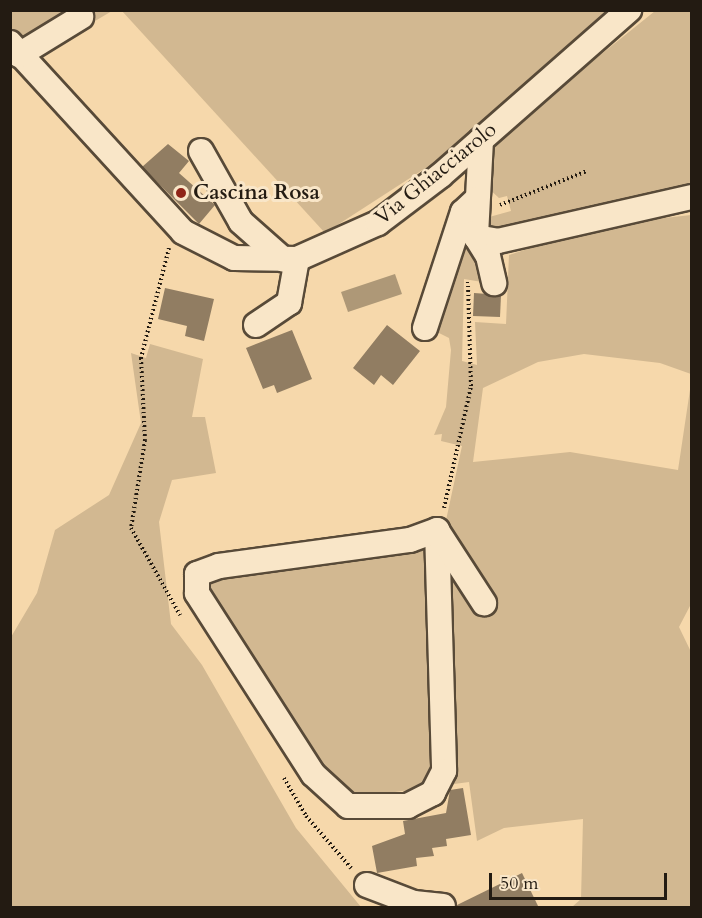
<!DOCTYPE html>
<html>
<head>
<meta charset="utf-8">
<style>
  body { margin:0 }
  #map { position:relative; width:702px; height:918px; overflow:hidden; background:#f6d8ab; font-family:Cardo,serif }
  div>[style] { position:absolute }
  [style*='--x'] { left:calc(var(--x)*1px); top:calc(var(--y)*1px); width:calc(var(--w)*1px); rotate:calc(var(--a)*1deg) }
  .green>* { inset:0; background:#d2b891 }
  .water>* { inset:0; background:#ae9877 }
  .building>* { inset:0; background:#917d62 }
  .path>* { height:4px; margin-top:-2px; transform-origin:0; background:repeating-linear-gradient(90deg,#231b12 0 1.5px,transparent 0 4.5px) }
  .roads { filter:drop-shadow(2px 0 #584a38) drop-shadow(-2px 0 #584a38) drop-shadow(0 2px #584a38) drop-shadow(0 -2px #584a38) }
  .minor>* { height:24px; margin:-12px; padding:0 12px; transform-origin:12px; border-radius:12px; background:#f9e6c8 }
  .dots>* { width:16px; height:16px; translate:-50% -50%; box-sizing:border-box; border:3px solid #f9e6c8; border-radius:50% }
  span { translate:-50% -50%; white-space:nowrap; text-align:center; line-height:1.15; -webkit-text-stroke:6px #f9e6c8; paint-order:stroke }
  .street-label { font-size:21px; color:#231b12 }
  .poi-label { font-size:21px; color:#231b12; font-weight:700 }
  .left { translate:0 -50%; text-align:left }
  .frame { position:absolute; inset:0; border:12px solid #231b12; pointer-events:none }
  .scale { position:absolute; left:489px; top:873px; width:178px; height:27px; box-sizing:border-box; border:3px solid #231b12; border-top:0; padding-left:8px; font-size:18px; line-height:21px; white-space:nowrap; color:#231b12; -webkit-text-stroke:4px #f9e6c8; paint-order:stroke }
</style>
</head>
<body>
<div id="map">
  <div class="green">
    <div style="clip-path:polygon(10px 11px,112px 11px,34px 57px,11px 28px)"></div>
    <div style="clip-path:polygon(122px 11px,614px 11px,458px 147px,325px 233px)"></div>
    <div style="clip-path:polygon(655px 11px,691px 11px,691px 188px,496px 234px,489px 230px,482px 219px,511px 211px,507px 196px,499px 198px,486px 186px,491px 143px)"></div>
    <div style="clip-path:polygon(691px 215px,691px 374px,660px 363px,584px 354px,538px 362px,483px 388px,473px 462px,570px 452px,678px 470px,691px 383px,691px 604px,679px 627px,692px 654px,691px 907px,572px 907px,581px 899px,583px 819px,504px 828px,477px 841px,469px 782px,343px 799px,201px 589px,205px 580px,445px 525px,462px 446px,441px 441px,442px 434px,434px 435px,446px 407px,451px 350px,449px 338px,435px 331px,469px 218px,488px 283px,464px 279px,462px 361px,477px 365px,475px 322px,506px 324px,509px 255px,602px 225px)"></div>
    <div style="clip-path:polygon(150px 344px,203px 359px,192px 417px,205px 417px,216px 473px,172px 480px,159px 522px,171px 624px,202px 665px,296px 828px,361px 907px,11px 907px,11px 637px,37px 593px,55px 530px,109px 495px,141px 423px,131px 353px,146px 358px)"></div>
  </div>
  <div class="water">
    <div style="clip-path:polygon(395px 274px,402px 294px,348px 312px,341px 292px)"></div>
  </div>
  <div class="building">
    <div style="clip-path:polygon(168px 144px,189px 161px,179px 173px,215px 205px,199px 224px,142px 167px)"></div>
    <div style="clip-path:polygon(165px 288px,214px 299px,204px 341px,185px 336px,187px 326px,158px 319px)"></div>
    <div style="clip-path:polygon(474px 293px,501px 295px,500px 317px,473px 316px)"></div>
    <div style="clip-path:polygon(387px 325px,420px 351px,393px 385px,381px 375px,374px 385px,353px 368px)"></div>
    <div style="clip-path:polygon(292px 330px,312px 379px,277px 393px,274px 385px,263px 389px,246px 348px)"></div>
    <div style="clip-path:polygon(463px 788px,471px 835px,446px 839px,447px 846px,432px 848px,434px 856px,416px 858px,417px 866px,377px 873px,372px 846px,405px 834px,403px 821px,446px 813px,450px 790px)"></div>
    <div style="clip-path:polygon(522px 873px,539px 908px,457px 908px,457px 905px)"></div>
  </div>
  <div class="path">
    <div style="--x:500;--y:205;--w:93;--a:-21.3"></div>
    <div style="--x:169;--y:248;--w:114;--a:104.3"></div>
    <div style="--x:141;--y:358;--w:82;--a:87.2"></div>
    <div style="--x:145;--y:440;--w:89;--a:99"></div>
    <div style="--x:131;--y:528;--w:100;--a:60.6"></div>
    <div style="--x:444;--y:508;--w:125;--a:-77.5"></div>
    <div style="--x:471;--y:386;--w:104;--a:-91.7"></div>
    <div style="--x:284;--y:778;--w:44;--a:59.9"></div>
    <div style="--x:306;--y:816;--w:69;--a:49.1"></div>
  </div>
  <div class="roads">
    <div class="minor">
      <div style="--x:10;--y:43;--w:256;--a:47.5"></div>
      <div style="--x:183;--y:232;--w:57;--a:27"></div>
      <div style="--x:234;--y:258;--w:63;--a:0.9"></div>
      <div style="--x:297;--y:259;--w:89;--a:-24"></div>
      <div style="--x:378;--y:223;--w:78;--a:-37.2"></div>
      <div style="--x:440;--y:176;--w:252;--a:-41.3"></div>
      <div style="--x:19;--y:55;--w:73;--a:-31.5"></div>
      <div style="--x:481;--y:140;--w:97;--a:93"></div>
      <div style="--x:476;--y:237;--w:22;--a:58"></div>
      <div style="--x:488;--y:256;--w:28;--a:77"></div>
      <div style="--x:201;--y:151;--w:81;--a:60.6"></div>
      <div style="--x:241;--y:222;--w:57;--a:41.5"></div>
      <div style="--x:476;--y:237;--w:22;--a:10"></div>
      <div style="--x:498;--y:241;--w:199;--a:-12.8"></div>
      <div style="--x:256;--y:325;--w:40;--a:-34"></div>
      <div style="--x:289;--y:303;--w:45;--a:-79.7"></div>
      <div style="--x:425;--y:328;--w:122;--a:-71.9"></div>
      <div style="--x:463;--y:212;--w:19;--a:-43"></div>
      <div style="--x:437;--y:530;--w:241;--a:88.3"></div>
      <div style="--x:444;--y:771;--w:25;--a:117"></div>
      <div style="--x:433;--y:793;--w:28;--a:153"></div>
      <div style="--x:408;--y:806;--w:60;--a:180"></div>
      <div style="--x:348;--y:806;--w:47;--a:-137.6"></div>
      <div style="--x:313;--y:774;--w:215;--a:-122.7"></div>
      <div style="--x:197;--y:593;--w:19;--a:-90"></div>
      <div style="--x:197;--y:574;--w:23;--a:-20"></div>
      <div style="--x:219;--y:566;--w:193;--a:-7.8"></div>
      <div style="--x:410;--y:540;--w:29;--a:-20"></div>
      <div style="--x:438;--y:532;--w:85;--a:57.1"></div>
      <div style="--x:367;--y:885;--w:50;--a:21"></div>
      <div style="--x:414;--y:903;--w:29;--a:6"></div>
    </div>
  </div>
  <div class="dots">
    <div style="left:181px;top:193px;background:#8f2418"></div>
  </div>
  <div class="street-label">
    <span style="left:436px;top:174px;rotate:-39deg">Via Ghiacciarolo</span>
  </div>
  <div class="poi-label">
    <span class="left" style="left:193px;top:193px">Cascina Rosa</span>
  </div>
  <div class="frame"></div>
  <div class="scale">50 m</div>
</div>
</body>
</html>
